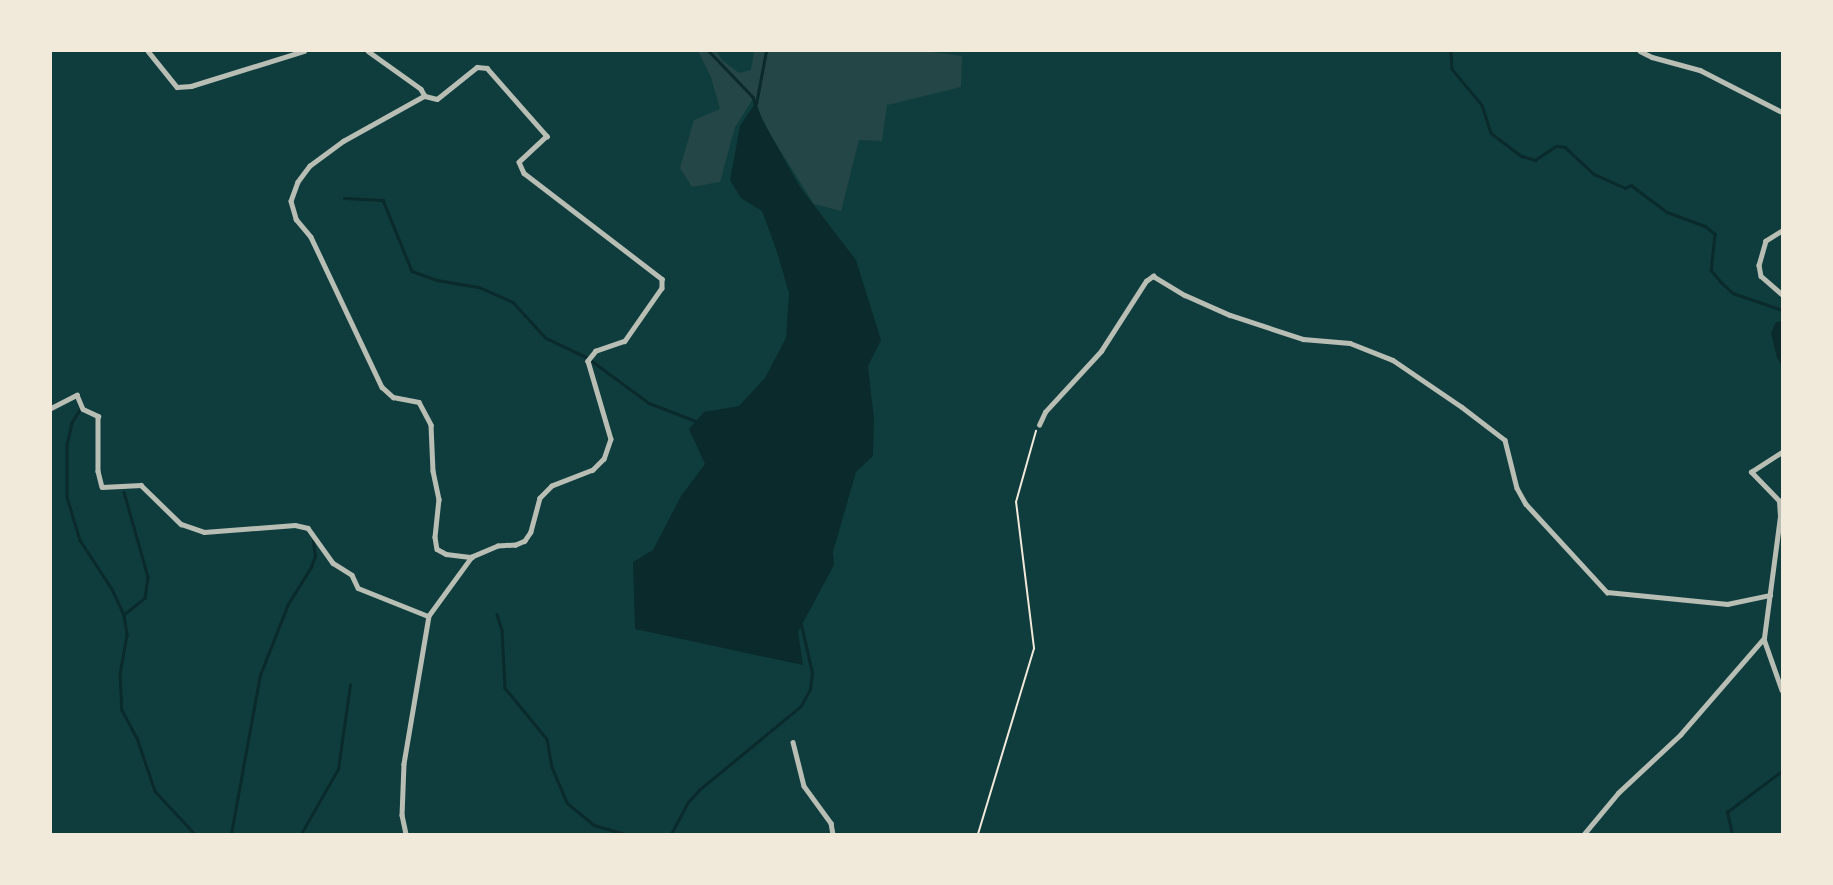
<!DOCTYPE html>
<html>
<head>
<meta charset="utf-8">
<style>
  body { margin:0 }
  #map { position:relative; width:1833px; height:885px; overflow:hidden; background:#0f3d3e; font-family:"IBM Plex Sans",sans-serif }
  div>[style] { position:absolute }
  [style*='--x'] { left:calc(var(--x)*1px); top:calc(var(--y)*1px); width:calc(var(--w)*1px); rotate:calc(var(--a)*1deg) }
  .green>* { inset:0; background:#244646 }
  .water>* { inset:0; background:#0a2a2b }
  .stream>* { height:2.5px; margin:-1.25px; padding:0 1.25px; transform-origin:1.25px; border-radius:1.25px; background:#0a2a2b }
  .path>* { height:2px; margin:-1px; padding:0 1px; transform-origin:1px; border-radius:1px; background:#f1e9da }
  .minor>* { height:4.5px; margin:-2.25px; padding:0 2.25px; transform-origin:2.25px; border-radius:2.25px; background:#b8beb3 }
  span { translate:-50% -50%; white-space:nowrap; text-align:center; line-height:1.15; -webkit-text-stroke:5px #f1e9da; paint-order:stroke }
  .frame { position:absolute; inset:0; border:52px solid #f1e9da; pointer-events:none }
</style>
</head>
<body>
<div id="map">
  <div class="green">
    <div style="clip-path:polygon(698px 51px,717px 51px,722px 60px,739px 73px,751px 70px,754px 51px,925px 51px,962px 56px,961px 87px,887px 105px,882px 141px,859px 140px,841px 211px,814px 204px,771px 136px,753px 99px,735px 127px,720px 182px,692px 187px,680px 168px,694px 120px,720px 109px,711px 77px)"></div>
  </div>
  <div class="water">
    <div style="clip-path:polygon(754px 105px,800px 187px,856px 260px,881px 340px,868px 366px,874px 419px,873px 456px,856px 472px,833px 552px,834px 565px,798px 632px,803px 665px,635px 629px,633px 562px,653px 550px,681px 496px,705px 464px,689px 429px,704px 412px,739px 406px,765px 378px,786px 338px,789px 293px,777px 252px,762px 211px,741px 198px,730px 180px,740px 126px)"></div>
    <div style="clip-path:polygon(1782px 321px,1782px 366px,1777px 358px,1771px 333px,1776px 322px)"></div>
  </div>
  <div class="stream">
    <div style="--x:709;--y:51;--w:64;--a:46.3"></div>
    <div style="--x:753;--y:97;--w:20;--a:72"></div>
    <div style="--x:1451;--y:51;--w:18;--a:87"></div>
    <div style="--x:1452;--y:69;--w:47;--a:50.2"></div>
    <div style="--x:1482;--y:105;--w:29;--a:72"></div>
    <div style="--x:1491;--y:133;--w:39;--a:37"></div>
    <div style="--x:1522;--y:156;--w:14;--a:17"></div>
    <div style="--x:1535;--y:160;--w:25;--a:-34"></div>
    <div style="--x:1556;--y:146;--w:9;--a:6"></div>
    <div style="--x:1565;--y:147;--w:40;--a:43"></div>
    <div style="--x:1594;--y:174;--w:34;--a:24"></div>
    <div style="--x:1625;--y:188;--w:7;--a:-27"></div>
    <div style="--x:1631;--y:185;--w:45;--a:36.9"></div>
    <div style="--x:1667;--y:212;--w:40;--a:20.2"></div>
    <div style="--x:1705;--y:226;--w:13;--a:39"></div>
    <div style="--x:1715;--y:234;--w:36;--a:96"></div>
    <div style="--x:1711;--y:270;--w:17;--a:50"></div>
    <div style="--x:1722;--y:283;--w:15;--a:42"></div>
    <div style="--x:1733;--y:293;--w:52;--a:19.1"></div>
    <div style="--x:756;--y:104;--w:54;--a:-79.3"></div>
    <div style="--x:344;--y:198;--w:39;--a:3"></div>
    <div style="--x:383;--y:200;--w:77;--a:67.8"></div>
    <div style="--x:412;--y:271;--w:27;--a:20"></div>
    <div style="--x:437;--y:280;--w:43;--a:9.5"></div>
    <div style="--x:479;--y:287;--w:37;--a:24"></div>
    <div style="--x:513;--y:302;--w:49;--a:47.5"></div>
    <div style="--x:546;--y:338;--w:47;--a:25.5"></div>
    <div style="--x:588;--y:358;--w:76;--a:36.4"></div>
    <div style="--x:649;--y:403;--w:50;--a:21"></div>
    <div style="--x:80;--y:410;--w:15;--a:122"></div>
    <div style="--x:72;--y:423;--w:23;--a:103"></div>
    <div style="--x:67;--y:445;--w:52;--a:90"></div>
    <div style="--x:67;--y:497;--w:45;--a:73.2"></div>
    <div style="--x:80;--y:540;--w:59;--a:56.9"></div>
    <div style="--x:112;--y:589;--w:29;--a:65"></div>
    <div style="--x:124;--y:615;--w:20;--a:81"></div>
    <div style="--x:127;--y:635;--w:40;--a:100"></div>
    <div style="--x:120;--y:674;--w:36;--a:87"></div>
    <div style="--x:122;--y:710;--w:32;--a:62"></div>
    <div style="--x:137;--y:738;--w:56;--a:71.2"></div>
    <div style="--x:155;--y:791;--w:59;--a:47.1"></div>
    <div style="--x:124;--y:492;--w:88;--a:74.2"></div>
    <div style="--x:148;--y:577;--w:21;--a:98"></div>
    <div style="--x:145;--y:598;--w:27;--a:141"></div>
    <div style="--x:497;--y:614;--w:17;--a:73"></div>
    <div style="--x:502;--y:630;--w:58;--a:87"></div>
    <div style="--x:505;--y:688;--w:66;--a:50.5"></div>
    <div style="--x:547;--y:739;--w:28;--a:80"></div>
    <div style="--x:552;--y:767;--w:39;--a:67"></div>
    <div style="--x:567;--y:803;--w:35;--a:39"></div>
    <div style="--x:594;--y:825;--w:32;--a:16"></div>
    <div style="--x:231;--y:834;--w:162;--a:-79.7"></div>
    <div style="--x:260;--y:675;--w:76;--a:-68.5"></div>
    <div style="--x:288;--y:604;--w:44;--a:-58.1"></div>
    <div style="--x:311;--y:567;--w:12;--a:-70"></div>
    <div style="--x:315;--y:556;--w:15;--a:-98"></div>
    <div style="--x:301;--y:834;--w:75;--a:-60.4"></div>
    <div style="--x:338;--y:769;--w:85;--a:-81.9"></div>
    <div style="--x:671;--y:834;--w:36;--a:-62"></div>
    <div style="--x:688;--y:802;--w:16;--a:-47"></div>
    <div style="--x:699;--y:790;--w:132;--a:-39.5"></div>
    <div style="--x:801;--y:706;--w:19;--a:-62"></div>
    <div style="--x:810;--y:689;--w:16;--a:-83"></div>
    <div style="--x:812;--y:673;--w:49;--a:-102.9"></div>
    <div style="--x:1732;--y:834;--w:23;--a:-103"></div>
    <div style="--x:1727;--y:812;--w:69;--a:-36.7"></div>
  </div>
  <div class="path">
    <div style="--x:978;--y:834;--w:194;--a:-73.2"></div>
    <div style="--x:1034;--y:648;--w:147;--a:-97"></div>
    <div style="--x:1016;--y:502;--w:74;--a:-74.3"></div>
  </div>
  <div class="minor">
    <div style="--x:148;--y:51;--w:46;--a:51.1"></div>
    <div style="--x:177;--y:87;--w:14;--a:-4"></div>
    <div style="--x:191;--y:86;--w:118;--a:-17.2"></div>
    <div style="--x:368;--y:51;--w:65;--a:35.6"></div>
    <div style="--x:421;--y:89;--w:8;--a:60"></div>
    <div style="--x:425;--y:96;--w:93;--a:150.9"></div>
    <div style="--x:344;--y:141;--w:42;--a:143.7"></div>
    <div style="--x:310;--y:166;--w:20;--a:127"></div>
    <div style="--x:298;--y:182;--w:20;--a:110"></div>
    <div style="--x:291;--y:201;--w:19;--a:74"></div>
    <div style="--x:296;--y:219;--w:23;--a:50"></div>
    <div style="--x:311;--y:237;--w:166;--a:64.7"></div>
    <div style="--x:382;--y:387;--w:15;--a:42"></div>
    <div style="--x:393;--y:397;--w:26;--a:11"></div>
    <div style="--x:419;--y:402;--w:26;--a:62"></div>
    <div style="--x:431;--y:425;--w:46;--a:87.5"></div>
    <div style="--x:433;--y:471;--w:29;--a:78"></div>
    <div style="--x:439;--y:499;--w:38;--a:96"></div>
    <div style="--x:435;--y:537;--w:12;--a:81"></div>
    <div style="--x:437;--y:549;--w:10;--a:29"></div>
    <div style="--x:446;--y:554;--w:26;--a:7"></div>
    <div style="--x:472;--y:557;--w:73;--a:126.1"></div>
    <div style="--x:429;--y:616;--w:150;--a:99.6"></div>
    <div style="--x:404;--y:764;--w:51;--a:92.2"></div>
    <div style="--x:402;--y:815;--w:19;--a:78"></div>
    <div style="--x:1640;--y:51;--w:13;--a:27"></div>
    <div style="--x:1652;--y:57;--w:50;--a:15.2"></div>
    <div style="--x:1700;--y:70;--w:92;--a:27.1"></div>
    <div style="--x:425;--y:96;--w:12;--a:14"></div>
    <div style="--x:437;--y:99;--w:51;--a:-38.7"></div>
    <div style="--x:477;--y:67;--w:10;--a:6"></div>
    <div style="--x:487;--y:68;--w:91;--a:48.6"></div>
    <div style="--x:547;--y:136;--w:38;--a:137"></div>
    <div style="--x:519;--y:162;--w:12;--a:66"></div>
    <div style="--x:524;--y:173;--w:174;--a:37.5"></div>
    <div style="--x:662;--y:279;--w:9;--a:90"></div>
    <div style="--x:662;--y:288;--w:65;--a:124.9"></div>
    <div style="--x:625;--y:341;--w:31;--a:161"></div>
    <div style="--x:596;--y:351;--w:13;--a:129"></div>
    <div style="--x:588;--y:361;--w:81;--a:73.6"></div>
    <div style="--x:611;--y:439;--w:21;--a:109"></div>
    <div style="--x:604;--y:459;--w:16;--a:135"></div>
    <div style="--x:593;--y:470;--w:44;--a:158.7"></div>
    <div style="--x:552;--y:486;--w:17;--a:135"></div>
    <div style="--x:540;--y:498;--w:35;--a:105"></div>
    <div style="--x:531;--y:532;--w:11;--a:124"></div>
    <div style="--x:525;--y:541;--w:10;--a:156"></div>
    <div style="--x:516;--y:545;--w:18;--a:177"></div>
    <div style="--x:498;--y:546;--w:28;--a:157"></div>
    <div style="--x:1782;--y:231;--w:19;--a:148"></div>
    <div style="--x:1766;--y:241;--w:25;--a:106"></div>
    <div style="--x:1759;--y:265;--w:11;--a:80"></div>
    <div style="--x:1761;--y:276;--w:28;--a:41"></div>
    <div style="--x:51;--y:408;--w:29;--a:-27"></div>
    <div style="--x:77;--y:395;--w:15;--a:67"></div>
    <div style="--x:83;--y:409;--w:17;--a:25"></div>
    <div style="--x:98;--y:416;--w:55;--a:90"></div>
    <div style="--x:98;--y:471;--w:16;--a:76"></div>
    <div style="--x:102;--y:487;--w:39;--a:-3"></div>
    <div style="--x:141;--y:485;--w:56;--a:44.3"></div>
    <div style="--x:181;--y:524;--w:24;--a:19"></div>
    <div style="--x:204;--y:532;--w:91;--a:-4.4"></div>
    <div style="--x:295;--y:525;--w:13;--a:13"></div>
    <div style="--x:308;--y:528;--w:43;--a:54.5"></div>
    <div style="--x:333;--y:563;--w:22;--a:32"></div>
    <div style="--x:352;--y:575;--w:14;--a:65"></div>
    <div style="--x:358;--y:588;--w:75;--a:21.8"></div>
    <div style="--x:1039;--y:425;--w:14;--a:-65"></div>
    <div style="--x:1045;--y:412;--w:83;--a:-47.4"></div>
    <div style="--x:1101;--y:351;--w:83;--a:-57.3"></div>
    <div style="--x:1146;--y:281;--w:9;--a:-36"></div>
    <div style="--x:1153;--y:276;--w:37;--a:31"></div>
    <div style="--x:1185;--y:295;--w:49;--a:24"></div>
    <div style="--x:1230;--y:315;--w:77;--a:18.2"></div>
    <div style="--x:1303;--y:339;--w:47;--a:4.9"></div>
    <div style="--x:1350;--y:343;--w:46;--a:21.6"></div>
    <div style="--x:1393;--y:360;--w:83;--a:34.3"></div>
    <div style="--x:1462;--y:407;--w:54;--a:37.5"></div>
    <div style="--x:1505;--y:440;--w:49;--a:76"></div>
    <div style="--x:1517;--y:488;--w:18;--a:61"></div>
    <div style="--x:1526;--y:504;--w:120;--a:47.4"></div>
    <div style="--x:1607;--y:592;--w:121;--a:5.7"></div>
    <div style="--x:1727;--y:604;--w:44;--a:-11.8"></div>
    <div style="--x:1764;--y:639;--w:54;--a:70.6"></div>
    <div style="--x:793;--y:742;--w:45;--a:76"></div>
    <div style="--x:804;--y:786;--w:46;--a:53.9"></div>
    <div style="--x:831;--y:823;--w:11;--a:80"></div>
    <div style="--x:1584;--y:834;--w:53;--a:-50.3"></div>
    <div style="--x:1618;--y:793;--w:85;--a:-43.1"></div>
    <div style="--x:1680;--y:735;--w:128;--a:-49.1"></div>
    <div style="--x:1764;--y:638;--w:123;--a:-82.5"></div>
    <div style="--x:1780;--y:516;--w:15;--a:-94"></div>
    <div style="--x:1779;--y:501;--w:40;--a:-134"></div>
    <div style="--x:1751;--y:472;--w:37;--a:-33"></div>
  </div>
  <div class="frame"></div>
</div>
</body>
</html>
